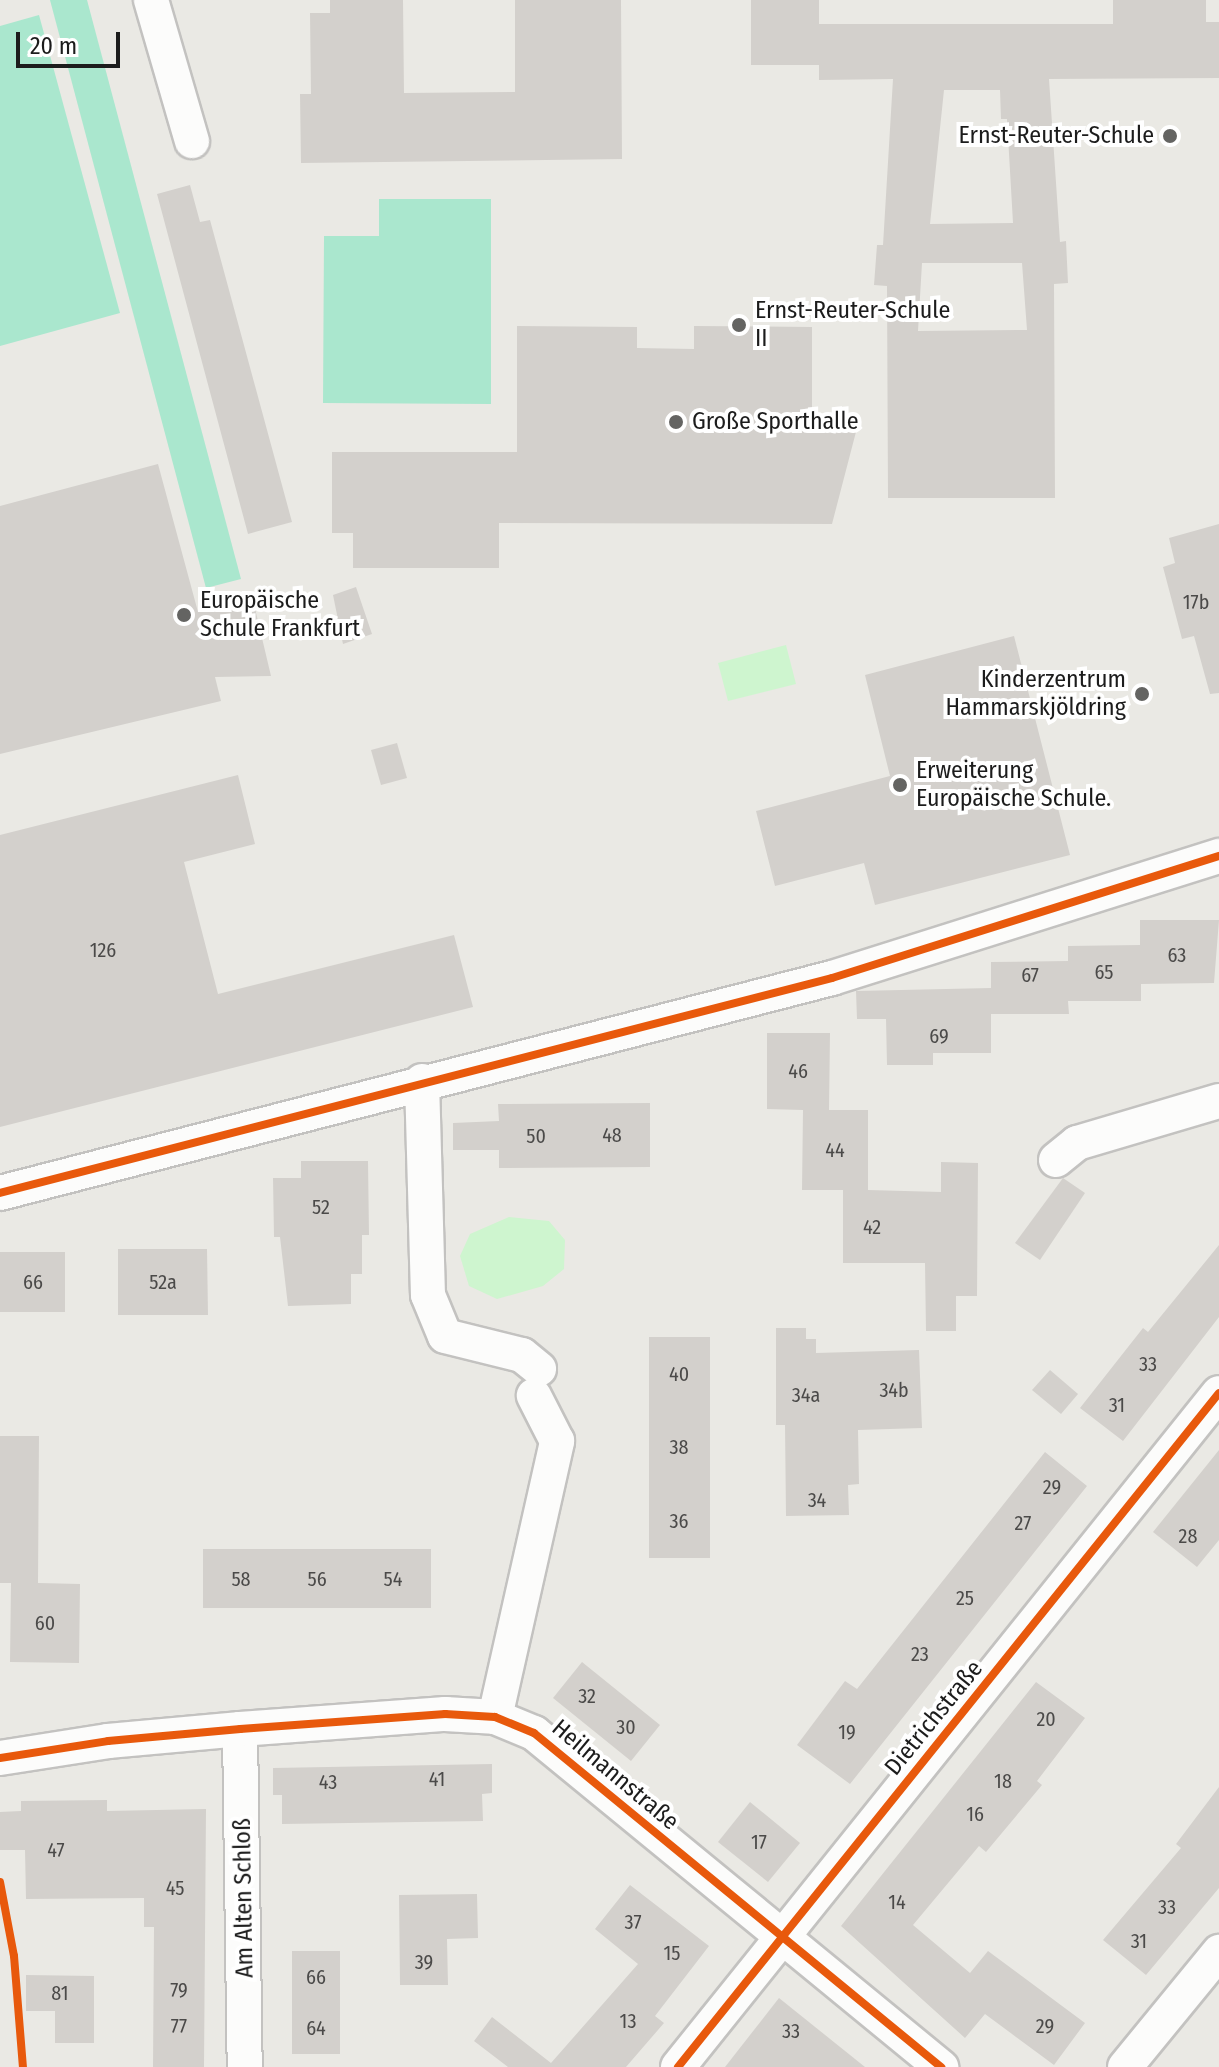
<!DOCTYPE html>
<html>
<head>
<meta charset="utf-8">
<style>
  body { margin:0 }
  #map { position:relative; width:1219px; height:2067px; overflow:hidden; background:#eae9e4; font-family:"Fira Sans Condensed",sans-serif }
  div>[style] { position:absolute }
  [style*='--x'] { left:calc(var(--x)*1px); top:calc(var(--y)*1px); width:calc(var(--w)*1px); rotate:calc(var(--a)*1deg) }
  .park>* { inset:0; background:#cef5cf }
  .pitch>* { inset:0; background:#aae7ce }
  .building>* { inset:0; background:#d3d0cc }
  .roads { filter:drop-shadow(2px 0 #c3c2c0) drop-shadow(-2px 0 #c3c2c0) drop-shadow(0 2px #c3c2c0) drop-shadow(0 -2px #c3c2c0) }
  .minor>* { height:34px; margin:-17px; padding:0 17px; transform-origin:17px; border-radius:17px; background:#fcfcfb }
  .cycleway>* { height:8px; margin:-4px; padding:0 4px; transform-origin:4px; border-radius:4px; background:#e8590c }
  .dots>* { width:22px; height:22px; translate:-50% -50%; box-sizing:border-box; border:4px solid #fff; border-radius:50% }
  span { translate:-50% -50%; white-space:nowrap; text-align:center; line-height:1.15; -webkit-text-stroke:8px #fff; paint-order:stroke }
  .number-label { font-size:20px; color:#4b4a49 }
  .number-label span { -webkit-text-stroke-width:0 }
  .poi-label { font-size:24px; color:#1c1c1c }
  .right { translate:-100% -50%; text-align:right }
  .left { translate:0 -50%; text-align:left }
  .street-label { font-size:24px; color:#1c1c1c }
  .scale { position:absolute; left:16px; top:32px; width:104px; height:36px; box-sizing:border-box; border:4px solid #1c1c1c; border-top:0; padding-left:10px; font-size:24px; line-height:28px; white-space:nowrap; color:#1c1c1c; -webkit-text-stroke:6px #fff; paint-order:stroke }
</style>
</head>
<body>
<div id="map">
  <div class="park">
    <div style="clip-path:polygon(786px 645px,796px 684px,728px 701px,718px 663px)"></div>
    <div style="clip-path:polygon(509px 1217px,549px 1221px,565px 1240px,564px 1269px,543px 1286px,497px 1299px,469px 1286px,460px 1256px,470px 1234px)"></div>
  </div>
  <div class="pitch">
    <div style="clip-path:polygon(50px 0,87px 0,241px 579px,206px 588px)"></div>
    <div style="clip-path:polygon(39px 15px,120px 313px,0 346px,0 26px)"></div>
    <div style="clip-path:polygon(379px 199px,491px 199px,491px 404px,323px 403px,324px 236px,379px 236px)"></div>
  </div>
  <div class="building">
    <div style="clip-path:polygon(330px 0,403px 0,404px 93px,515px 92px,515px 0,621px 0,622px 159px,301px 163px,300px 94px,311px 94px,310px 13px,330px 13px)"></div>
    <div style="clip-path:polygon(evenodd,751px 0,819px 0,819px 24px,1113px 24px,1113px 0,1206px 0,1206px 22px,1219px 22px,1219px 78px,1049px 79px,1060px 242px,1066px 241px,1068px 283px,1054px 284px,1055px 498px,888px 498px,887px 286px,874px 285px,877px 245px,883px 245px,893px 79px,819px 80px,819px 65px,751px 65px,751px 0,944px 90px,1000px 90px,1001px 119px,1007px 119px,1013px 223px,930px 224px,944px 90px,751px 0,922px 263px,1022px 263px,1027px 330px,918px 331px,922px 263px)"></div>
    <div style="clip-path:polygon(190px 185px,200px 222px,210px 220px,292px 522px,248px 534px,157px 194px)"></div>
    <div style="clip-path:polygon(517px 326px,637px 327px,637px 348px,694px 349px,694px 326px,812px 327px,812px 416px,857px 428px,832px 524px,499px 523px,499px 568px,353px 568px,353px 533px,332px 533px,332px 452px,517px 452px)"></div>
    <div style="clip-path:polygon(158px 464px,198px 612px,253px 600px,271px 676px,215px 677px,221px 701px,0 754px,0 506px)"></div>
    <div style="clip-path:polygon(1219px 524px,1219px 693px,1210px 694px,1194px 636px,1182px 639px,1163px 567px,1175px 563px,1169px 538px)"></div>
    <div style="clip-path:polygon(356px 587px,372px 634px,343px 644px,333px 595px)"></div>
    <div style="clip-path:polygon(1014px 636px,1070px 855px,875px 905px,864px 863px,775px 886px,756px 811px,890px 776px,865px 675px)"></div>
    <div style="clip-path:polygon(397px 743px,407px 778px,381px 785px,371px 750px)"></div>
    <div style="clip-path:polygon(238px 775px,255px 844px,184px 862px,218px 994px,454px 935px,473px 1007px,0 1127px,0 835px)"></div>
    <div style="clip-path:polygon(1140px 920px,1219px 920px,1214px 983px,1141px 984px,1141px 1001px,1068px 1001px,1069px 1014px,991px 1014px,991px 1053px,933px 1053px,933px 1065px,887px 1065px,886px 1019px,857px 1019px,856px 991px,991px 988px,991px 962px,1068px 961px,1068px 946px,1140px 945px)"></div>
    <div style="clip-path:polygon(767px 1033px,830px 1033px,829px 1110px,868px 1110px,868px 1190px,941px 1192px,941px 1162px,978px 1163px,977px 1296px,956px 1296px,956px 1331px,926px 1331px,925px 1263px,843px 1263px,843px 1190px,802px 1190px,803px 1110px,767px 1109px)"></div>
    <div style="clip-path:polygon(650px 1103px,650px 1167px,499px 1168px,499px 1150px,453px 1150px,453px 1123px,499px 1121px,498px 1104px)"></div>
    <div style="clip-path:polygon(301px 1161px,368px 1161px,369px 1235px,362px 1235px,362px 1274px,351px 1274px,351px 1304px,288px 1306px,280px 1237px,274px 1237px,273px 1178px,301px 1178px)"></div>
    <div style="clip-path:polygon(1063px 1178px,1085px 1193px,1040px 1260px,1015px 1243px)"></div>
    <div style="clip-path:polygon(1219px 1245px,1219px 1317px,1123px 1441px,1080px 1408px,1143px 1328px,1148px 1332px)"></div>
    <div style="clip-path:polygon(118px 1249px,207px 1249px,208px 1315px,118px 1315px)"></div>
    <div style="clip-path:polygon(0 1252px,65px 1252px,65px 1312px,0 1312px)"></div>
    <div style="clip-path:polygon(776px 1328px,806px 1328px,806px 1339px,816px 1339px,816px 1353px,919px 1350px,922px 1428px,858px 1430px,859px 1484px,848px 1485px,849px 1515px,786px 1516px,785px 1425px,776px 1425px)"></div>
    <div style="clip-path:polygon(649px 1337px,710px 1337px,710px 1558px,649px 1558px)"></div>
    <div style="clip-path:polygon(1050px 1370px,1078px 1394px,1061px 1414px,1032px 1390px)"></div>
    <div style="clip-path:polygon(0 1436px,39px 1436px,38px 1583px,80px 1584px,79px 1663px,10px 1662px,11px 1583px,0 1583px)"></div>
    <div style="clip-path:polygon(1219px 1450px,1219px 1540px,1197px 1567px,1153px 1532px)"></div>
    <div style="clip-path:polygon(1045px 1452px,1087px 1486px,850px 1784px,797px 1745px,845px 1681px,857px 1689px)"></div>
    <div style="clip-path:polygon(203px 1549px,431px 1549px,431px 1608px,203px 1608px)"></div>
    <div style="clip-path:polygon(582px 1662px,660px 1725px,631px 1761px,553px 1698px)"></div>
    <div style="clip-path:polygon(1036px 1682px,1085px 1718px,1037px 1781px,1042px 1785px,986px 1852px,979px 1846px,913px 1925px,970px 1973px,988px 1951px,1085px 2023px,1054px 2065px,985px 2014px,965px 2038px,841px 1926px)"></div>
    <div style="clip-path:polygon(492px 1764px,492px 1793px,482px 1794px,483px 1821px,282px 1824px,282px 1795px,273px 1795px,273px 1768px)"></div>
    <div style="clip-path:polygon(1219px 1787px,1219px 1888px,1146px 1975px,1103px 1940px,1181px 1848px,1176px 1844px)"></div>
    <div style="clip-path:polygon(107px 1800px,107px 1811px,206px 1809px,204px 2067px,153px 2067px,154px 1927px,144px 1927px,144px 1898px,26px 1899px,25px 1850px,0 1850px,0 1812px,21px 1811px,21px 1801px)"></div>
    <div style="clip-path:polygon(750px 1802px,800px 1843px,768px 1882px,718px 1842px)"></div>
    <div style="clip-path:polygon(630px 1885px,709px 1946px,655px 2016px,664px 2023px,626px 2067px,508px 2067px,474px 2041px,492px 2017px,551px 2063px,638px 1964px,595px 1929px)"></div>
    <div style="clip-path:polygon(477px 1894px,478px 1938px,447px 1939px,448px 1985px,400px 1985px,399px 1895px)"></div>
    <div style="clip-path:polygon(292px 1951px,340px 1951px,340px 2054px,292px 2054px)"></div>
    <div style="clip-path:polygon(26px 1975px,94px 1976px,94px 2043px,55px 2043px,55px 2011px,26px 2011px)"></div>
    <div style="clip-path:polygon(779px 1998px,865px 2067px,725px 2067px)"></div>
  </div>
  <div class="roads">
    <div class="minor">
      <div style="--x:151;--y:0;--w:147;--a:73.8"></div>
      <div style="--x:422;--y:1081;--w:214;--a:88.4"></div>
      <div style="--x:428;--y:1295;--w:44;--a:67.5"></div>
      <div style="--x:445;--y:1336;--w:79;--a:13.9"></div>
      <div style="--x:522;--y:1355;--w:22;--a:39"></div>
      <div style="--x:1056;--y:1160;--w:27;--a:-39"></div>
      <div style="--x:1077;--y:1143;--w:148;--a:-16.5"></div>
      <div style="--x:0;--y:1193;--w:859;--a:-14.49"></div>
      <div style="--x:832;--y:978;--w:406;--a:-17.5"></div>
      <div style="--x:495;--y:1717;--w:283;--a:-77.3"></div>
      <div style="--x:557;--y:1441;--w:51;--a:-117.1"></div>
      <div style="--x:240;--y:1729;--w:338;--a:89.2"></div>
      <div style="--x:0;--y:1758;--w:109;--a:-8.9"></div>
      <div style="--x:108;--y:1741;--w:133;--a:-5.2"></div>
      <div style="--x:240;--y:1729;--w:206;--a:-4.2"></div>
      <div style="--x:445;--y:1714;--w:50;--a:3.4"></div>
      <div style="--x:495;--y:1717;--w:42;--a:22.3"></div>
      <div style="--x:534;--y:1733;--w:527;--a:39.37"></div>
      <div style="--x:678;--y:2067;--w:864;--a:-51.25"></div>
      <div style="--x:1125;--y:2067;--w:149;--a:-50.7"></div>
    </div>
  </div>
  <div class="cycleway">
    <div style="--x:0;--y:1193;--w:859;--a:-14.49"></div>
    <div style="--x:832;--y:978;--w:406;--a:-17.5"></div>
    <div style="--x:0;--y:1758;--w:109;--a:-8.9"></div>
    <div style="--x:108;--y:1741;--w:133;--a:-5.2"></div>
    <div style="--x:240;--y:1729;--w:206;--a:-4.2"></div>
    <div style="--x:445;--y:1714;--w:50;--a:3.4"></div>
    <div style="--x:495;--y:1717;--w:42;--a:22.3"></div>
    <div style="--x:534;--y:1733;--w:527;--a:39.37"></div>
    <div style="--x:0;--y:1882;--w:75;--a:79.3"></div>
    <div style="--x:14;--y:1956;--w:111;--a:85.4"></div>
    <div style="--x:678;--y:2067;--w:864;--a:-51.25"></div>
  </div>
  <div class="dots">
    <div style="left:1170px;top:136px;background:#646462"></div>
    <div style="left:739px;top:325px;background:#646462"></div>
    <div style="left:676px;top:422px;background:#646462"></div>
    <div style="left:184px;top:615px;background:#646462"></div>
    <div style="left:1142px;top:694px;background:#646462"></div>
    <div style="left:900px;top:785px;background:#646462"></div>
  </div>
  <div class="number-label">
    <span style="left:1196px;top:602px">17b</span>
    <span style="left:103px;top:950px">126</span>
    <span style="left:1177px;top:955px">63</span>
    <span style="left:1104px;top:972px">65</span>
    <span style="left:1030px;top:975px">67</span>
    <span style="left:939px;top:1036px">69</span>
    <span style="left:798px;top:1071px">46</span>
    <span style="left:612px;top:1135px">48</span>
    <span style="left:536px;top:1136px">50</span>
    <span style="left:835px;top:1150px">44</span>
    <span style="left:321px;top:1207px">52</span>
    <span style="left:872px;top:1227px">42</span>
    <span style="left:33px;top:1282px">66</span>
    <span style="left:163px;top:1282px">52a</span>
    <span style="left:1148px;top:1364px">33</span>
    <span style="left:679px;top:1374px">40</span>
    <span style="left:894px;top:1390px">34b</span>
    <span style="left:806px;top:1395px">34a</span>
    <span style="left:1117px;top:1405px">31</span>
    <span style="left:679px;top:1447px">38</span>
    <span style="left:1052px;top:1487px">29</span>
    <span style="left:817px;top:1500px">34</span>
    <span style="left:679px;top:1521px">36</span>
    <span style="left:1023px;top:1523px">27</span>
    <span style="left:1188px;top:1536px">28</span>
    <span style="left:241px;top:1579px">58</span>
    <span style="left:317px;top:1579px">56</span>
    <span style="left:393px;top:1579px">54</span>
    <span style="left:965px;top:1598px">25</span>
    <span style="left:45px;top:1623px">60</span>
    <span style="left:920px;top:1654px">23</span>
    <span style="left:587px;top:1696px">32</span>
    <span style="left:1046px;top:1719px">20</span>
    <span style="left:626px;top:1727px">30</span>
    <span style="left:847px;top:1732px">19</span>
    <span style="left:437px;top:1779px">41</span>
    <span style="left:1003px;top:1781px">18</span>
    <span style="left:328px;top:1782px">43</span>
    <span style="left:975px;top:1814px">16</span>
    <span style="left:759px;top:1842px">17</span>
    <span style="left:56px;top:1850px">47</span>
    <span style="left:175px;top:1888px">45</span>
    <span style="left:897px;top:1902px">14</span>
    <span style="left:1167px;top:1907px">33</span>
    <span style="left:633px;top:1922px">37</span>
    <span style="left:1139px;top:1941px">31</span>
    <span style="left:672px;top:1953px">15</span>
    <span style="left:424px;top:1962px">39</span>
    <span style="left:316px;top:1977px">66</span>
    <span style="left:179px;top:1990px">79</span>
    <span style="left:60px;top:1993px">81</span>
    <span style="left:628px;top:2021px">13</span>
    <span style="left:179px;top:2026px">77</span>
    <span style="left:1045px;top:2026px">29</span>
    <span style="left:316px;top:2028px">64</span>
    <span style="left:791px;top:2031px">33</span>
  </div>
  <div class="poi-label">
    <span class="right" style="left:1154px;top:136px">Ernst-Reuter-Schule</span>
    <span class="left" style="left:755px;top:325px">Ernst-Reuter-Schule<br>II</span>
    <span class="left" style="left:692px;top:422px">Große Sporthalle</span>
    <span class="left" style="left:200px;top:615px">Europäische<br>Schule Frankfurt</span>
    <span class="right" style="left:1126px;top:694px">Kinderzentrum<br>Hammarskjöldring</span>
    <span class="left" style="left:916px;top:785px">Erweiterung<br>Europäische Schule.</span>
  </div>
  <div class="street-label">
    <span style="left:934px;top:1718px;rotate:-51deg">Dietrichstraße</span>
    <span style="left:615px;top:1775px;rotate:40deg">Heilmannstraße</span>
    <span style="left:244px;top:1898px;rotate:-91deg">Am Alten Schloß</span>
  </div>
  <div class="scale">20 m</div>
</div>
</body>
</html>
